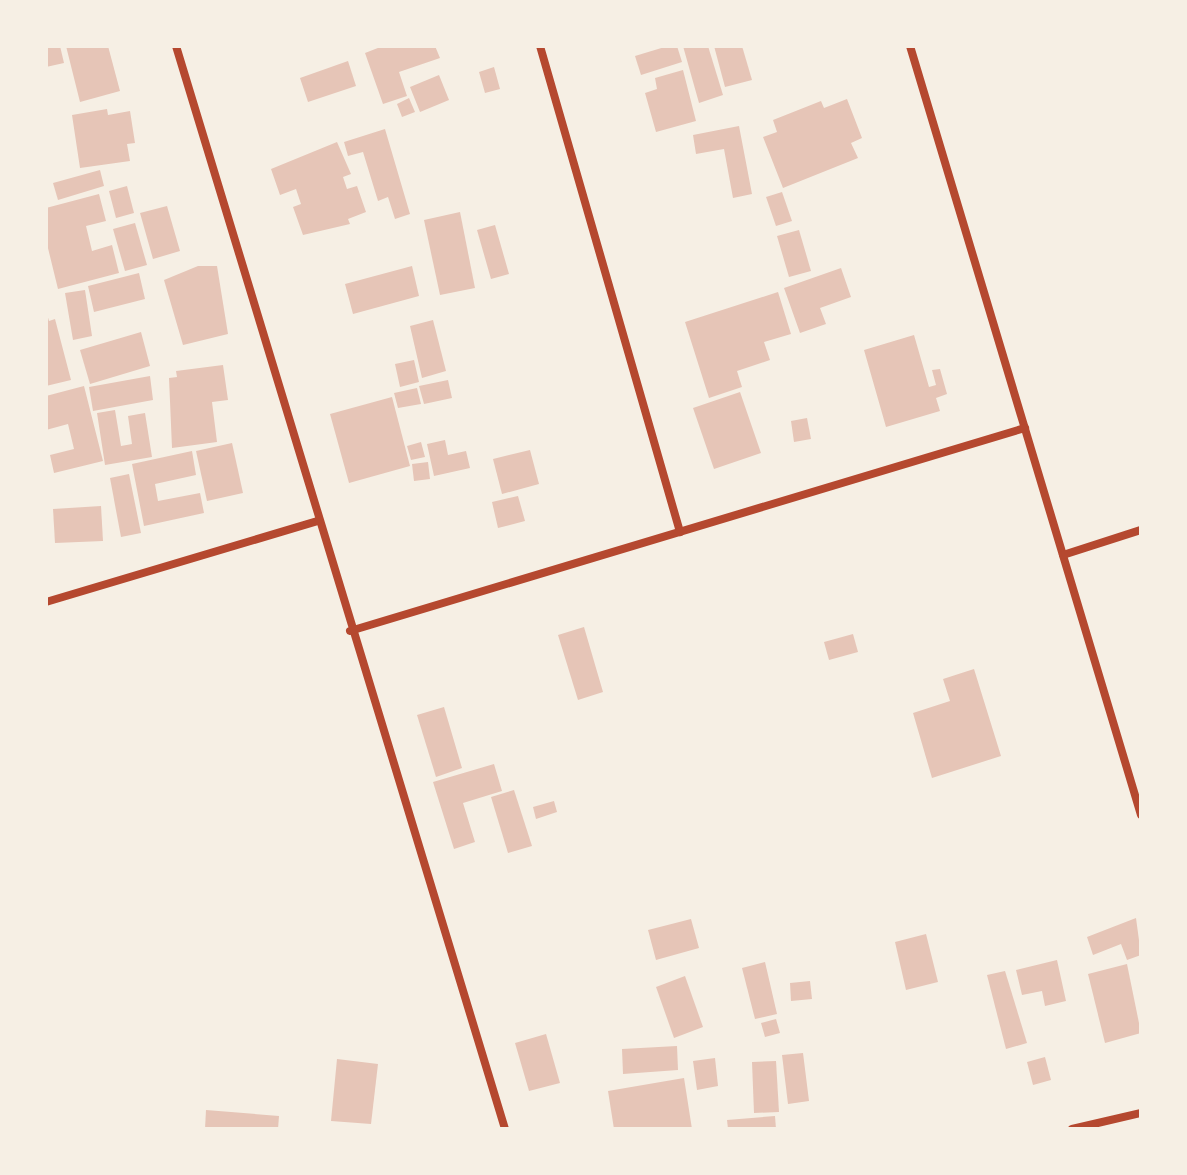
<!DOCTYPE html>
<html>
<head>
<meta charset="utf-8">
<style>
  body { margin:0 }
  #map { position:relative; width:1187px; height:1175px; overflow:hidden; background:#f6efe4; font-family:"Work Sans",sans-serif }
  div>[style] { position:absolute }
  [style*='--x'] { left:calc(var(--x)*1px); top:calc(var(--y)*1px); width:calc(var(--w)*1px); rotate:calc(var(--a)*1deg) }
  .building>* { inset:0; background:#e6c5b7 }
  .minor>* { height:8px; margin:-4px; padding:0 4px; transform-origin:4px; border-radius:4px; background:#b5482f }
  span { translate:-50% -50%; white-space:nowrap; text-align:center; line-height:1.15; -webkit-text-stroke:8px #f6efe4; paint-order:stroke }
  .frame { position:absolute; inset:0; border:48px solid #f6efe4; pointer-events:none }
</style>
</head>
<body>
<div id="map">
  <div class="building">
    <div style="clip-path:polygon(46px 46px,60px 46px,64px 63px,46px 67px)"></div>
    <div style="clip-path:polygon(66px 46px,108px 46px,120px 91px,80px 102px)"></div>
    <div style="clip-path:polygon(383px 46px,435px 46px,440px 58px,399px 72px,407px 96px,383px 104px,365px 53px)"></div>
    <div style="clip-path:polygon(668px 46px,677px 46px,682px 62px,641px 75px,635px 56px)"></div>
    <div style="clip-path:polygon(683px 46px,708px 46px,723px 95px,699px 103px)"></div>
    <div style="clip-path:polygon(714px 46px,742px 46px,752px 80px,725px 87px)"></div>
    <div style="clip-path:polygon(348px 61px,356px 86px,308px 102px,300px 78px)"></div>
    <div style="clip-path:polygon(494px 67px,500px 89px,485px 93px,479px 72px)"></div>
    <div style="clip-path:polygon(683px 70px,696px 121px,656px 132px,645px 93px,657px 89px,655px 78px)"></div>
    <div style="clip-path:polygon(439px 75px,449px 100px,420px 112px,410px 87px)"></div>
    <div style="clip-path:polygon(409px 98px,415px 112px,402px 117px,397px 104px)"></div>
    <div style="clip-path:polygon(847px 99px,862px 138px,851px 143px,858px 158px,783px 188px,763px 137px,777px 132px,773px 120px,821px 101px,824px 108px)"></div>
    <div style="clip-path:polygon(107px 109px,108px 115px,130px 111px,135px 143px,127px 144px,130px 161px,80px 168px,72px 115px)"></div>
    <div style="clip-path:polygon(739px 126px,752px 194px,733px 198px,724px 149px,696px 154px,693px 135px)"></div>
    <div style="clip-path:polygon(385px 129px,410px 214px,395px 219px,388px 197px,378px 201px,363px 152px,348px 156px,344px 142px)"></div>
    <div style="clip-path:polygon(337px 142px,351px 174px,343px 177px,347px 189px,357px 186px,366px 212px,348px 219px,350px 224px,303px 235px,293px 207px,301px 204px,296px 189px,280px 195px,271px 169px)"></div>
    <div style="clip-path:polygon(100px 170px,104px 186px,58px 200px,53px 183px)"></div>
    <div style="clip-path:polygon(127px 186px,134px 213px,116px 218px,109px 191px)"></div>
    <div style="clip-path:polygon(782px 192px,792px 221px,776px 226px,766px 197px)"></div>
    <div style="clip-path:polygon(99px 194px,106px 221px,86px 226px,92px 251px,112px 245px,119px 273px,58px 289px,46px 240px,46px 208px)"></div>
    <div style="clip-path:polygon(167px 206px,180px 251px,153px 259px,140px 213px)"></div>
    <div style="clip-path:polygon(460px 212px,475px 288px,440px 295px,424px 220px)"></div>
    <div style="clip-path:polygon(135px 223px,147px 265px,125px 271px,113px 229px)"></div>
    <div style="clip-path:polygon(495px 225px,509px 274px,491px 279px,477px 230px)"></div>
    <div style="clip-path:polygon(799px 230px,811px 271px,789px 277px,777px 236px)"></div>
    <div style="clip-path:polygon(198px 266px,217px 266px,228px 334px,183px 345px,164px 280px)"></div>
    <div style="clip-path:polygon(412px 266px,419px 296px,353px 314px,345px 284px)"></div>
    <div style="clip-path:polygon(841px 268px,851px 297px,820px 308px,826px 324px,800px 333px,784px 288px)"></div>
    <div style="clip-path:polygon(139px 273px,145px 299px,94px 312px,88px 286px)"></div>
    <div style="clip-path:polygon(85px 290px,92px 336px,73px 340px,65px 293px)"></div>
    <div style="clip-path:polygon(778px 292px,791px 334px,764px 342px,770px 360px,737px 371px,742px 387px,709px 398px,685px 322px)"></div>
    <div style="clip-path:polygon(47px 314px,49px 321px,55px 319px,71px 380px,46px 386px)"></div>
    <div style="clip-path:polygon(433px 320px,446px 371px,422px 378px,410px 326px)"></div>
    <div style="clip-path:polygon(141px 332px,150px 366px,90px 384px,80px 350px)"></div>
    <div style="clip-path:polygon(914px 335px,929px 387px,936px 385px,932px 370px,940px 369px,947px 394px,936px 398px,940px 411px,886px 427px,864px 350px)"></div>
    <div style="clip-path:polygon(414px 360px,419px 382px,400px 387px,395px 364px)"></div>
    <div style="clip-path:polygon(223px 365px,228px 400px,212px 402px,217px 442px,172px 448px,169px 378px,177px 377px,176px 371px)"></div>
    <div style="clip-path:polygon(150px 376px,153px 400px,93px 411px,89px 387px)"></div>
    <div style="clip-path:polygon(448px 380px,452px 398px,424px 404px,419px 386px)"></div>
    <div style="clip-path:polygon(84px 386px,103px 461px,54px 473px,50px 455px,74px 449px,68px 424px,46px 430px,46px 396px)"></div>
    <div style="clip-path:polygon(417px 388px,421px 404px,398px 408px,394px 393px)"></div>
    <div style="clip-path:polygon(740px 392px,761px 453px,714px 469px,693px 408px)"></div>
    <div style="clip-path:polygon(392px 397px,410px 466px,349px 483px,330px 414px)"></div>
    <div style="clip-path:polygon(115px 410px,121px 446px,132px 444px,128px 416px,145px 413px,152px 457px,105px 465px,97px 413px)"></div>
    <div style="clip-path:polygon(807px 418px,811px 439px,794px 442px,791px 421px)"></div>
    <div style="clip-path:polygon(445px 440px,448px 455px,466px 451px,470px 468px,434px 476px,427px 444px)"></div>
    <div style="clip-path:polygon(421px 442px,425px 457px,411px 460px,407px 446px)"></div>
    <div style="clip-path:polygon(232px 443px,243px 493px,207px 501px,196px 451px)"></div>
    <div style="clip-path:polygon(530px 450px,539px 484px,502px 494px,493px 459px)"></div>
    <div style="clip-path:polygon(192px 451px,196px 475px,155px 484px,158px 501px,200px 493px,204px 513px,144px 526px,132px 464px)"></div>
    <div style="clip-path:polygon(428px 462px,430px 479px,414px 481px,412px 464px)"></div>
    <div style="clip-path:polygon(129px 474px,141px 533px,121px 537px,110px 478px)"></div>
    <div style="clip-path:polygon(518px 496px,525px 521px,498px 528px,492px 502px)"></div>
    <div style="clip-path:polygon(101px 506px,103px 541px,55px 543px,53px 509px)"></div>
    <div style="clip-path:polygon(584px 627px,603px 692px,578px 700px,558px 635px)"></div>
    <div style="clip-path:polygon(853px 634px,858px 652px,829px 660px,824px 642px)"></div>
    <div style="clip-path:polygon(974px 669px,1001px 756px,932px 778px,913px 713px,950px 701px,943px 679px)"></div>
    <div style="clip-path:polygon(444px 707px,462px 768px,436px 777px,417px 715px)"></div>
    <div style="clip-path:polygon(494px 764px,502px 791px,463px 803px,475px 842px,454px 849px,433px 782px)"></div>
    <div style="clip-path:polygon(514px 790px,532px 846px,508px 853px,491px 797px)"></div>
    <div style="clip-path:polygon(554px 801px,557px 812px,536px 819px,533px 807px)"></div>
    <div style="clip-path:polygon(1136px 918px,1141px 955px,1127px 960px,1121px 944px,1093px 955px,1087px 937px)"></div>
    <div style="clip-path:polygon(691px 919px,699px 948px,656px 960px,648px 930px)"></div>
    <div style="clip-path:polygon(926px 934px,938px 982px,906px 990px,895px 942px)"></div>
    <div style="clip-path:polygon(1057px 960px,1066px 1001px,1045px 1006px,1042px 991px,1022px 995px,1016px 970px)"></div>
    <div style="clip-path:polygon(765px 962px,777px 1014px,755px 1019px,742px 968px)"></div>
    <div style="clip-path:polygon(1127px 964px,1141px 1033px,1105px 1043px,1088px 974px)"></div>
    <div style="clip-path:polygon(1005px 971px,1027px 1043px,1006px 1049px,987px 975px)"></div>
    <div style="clip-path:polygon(685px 976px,703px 1027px,674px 1038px,656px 987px)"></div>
    <div style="clip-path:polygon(810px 981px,812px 999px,791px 1001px,790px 983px)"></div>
    <div style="clip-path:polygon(776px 1019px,780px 1033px,765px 1037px,761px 1023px)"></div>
    <div style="clip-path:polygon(546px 1034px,560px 1083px,529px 1091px,515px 1043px)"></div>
    <div style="clip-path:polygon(677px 1046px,678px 1070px,623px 1074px,622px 1049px)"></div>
    <div style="clip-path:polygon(803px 1053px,809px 1101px,788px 1104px,782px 1055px)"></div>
    <div style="clip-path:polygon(1045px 1057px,1051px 1080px,1033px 1085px,1027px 1062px)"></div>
    <div style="clip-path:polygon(715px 1058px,718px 1086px,697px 1090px,693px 1061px)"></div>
    <div style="clip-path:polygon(337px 1059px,378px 1064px,371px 1124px,331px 1121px)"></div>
    <div style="clip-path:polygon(776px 1061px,779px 1112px,754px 1113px,752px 1062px)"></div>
    <div style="clip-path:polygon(684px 1078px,692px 1129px,614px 1129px,608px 1091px)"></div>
    <div style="clip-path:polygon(206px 1110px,279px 1116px,278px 1129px,205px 1129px)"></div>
    <div style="clip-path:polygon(775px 1116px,776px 1129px,728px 1129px,727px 1120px)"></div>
  </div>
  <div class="minor">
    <div style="--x:176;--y:46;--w:1132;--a:73.1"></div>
    <div style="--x:540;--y:46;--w:506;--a:73.93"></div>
    <div style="--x:910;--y:46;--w:803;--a:73.28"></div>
    <div style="--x:1063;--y:555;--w:82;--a:-17.8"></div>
    <div style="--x:46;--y:602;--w:283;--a:-16.6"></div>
    <div style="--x:350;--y:631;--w:705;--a:-16.74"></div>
    <div style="--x:1072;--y:1129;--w:71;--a:-13.1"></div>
  </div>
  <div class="frame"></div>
</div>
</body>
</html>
